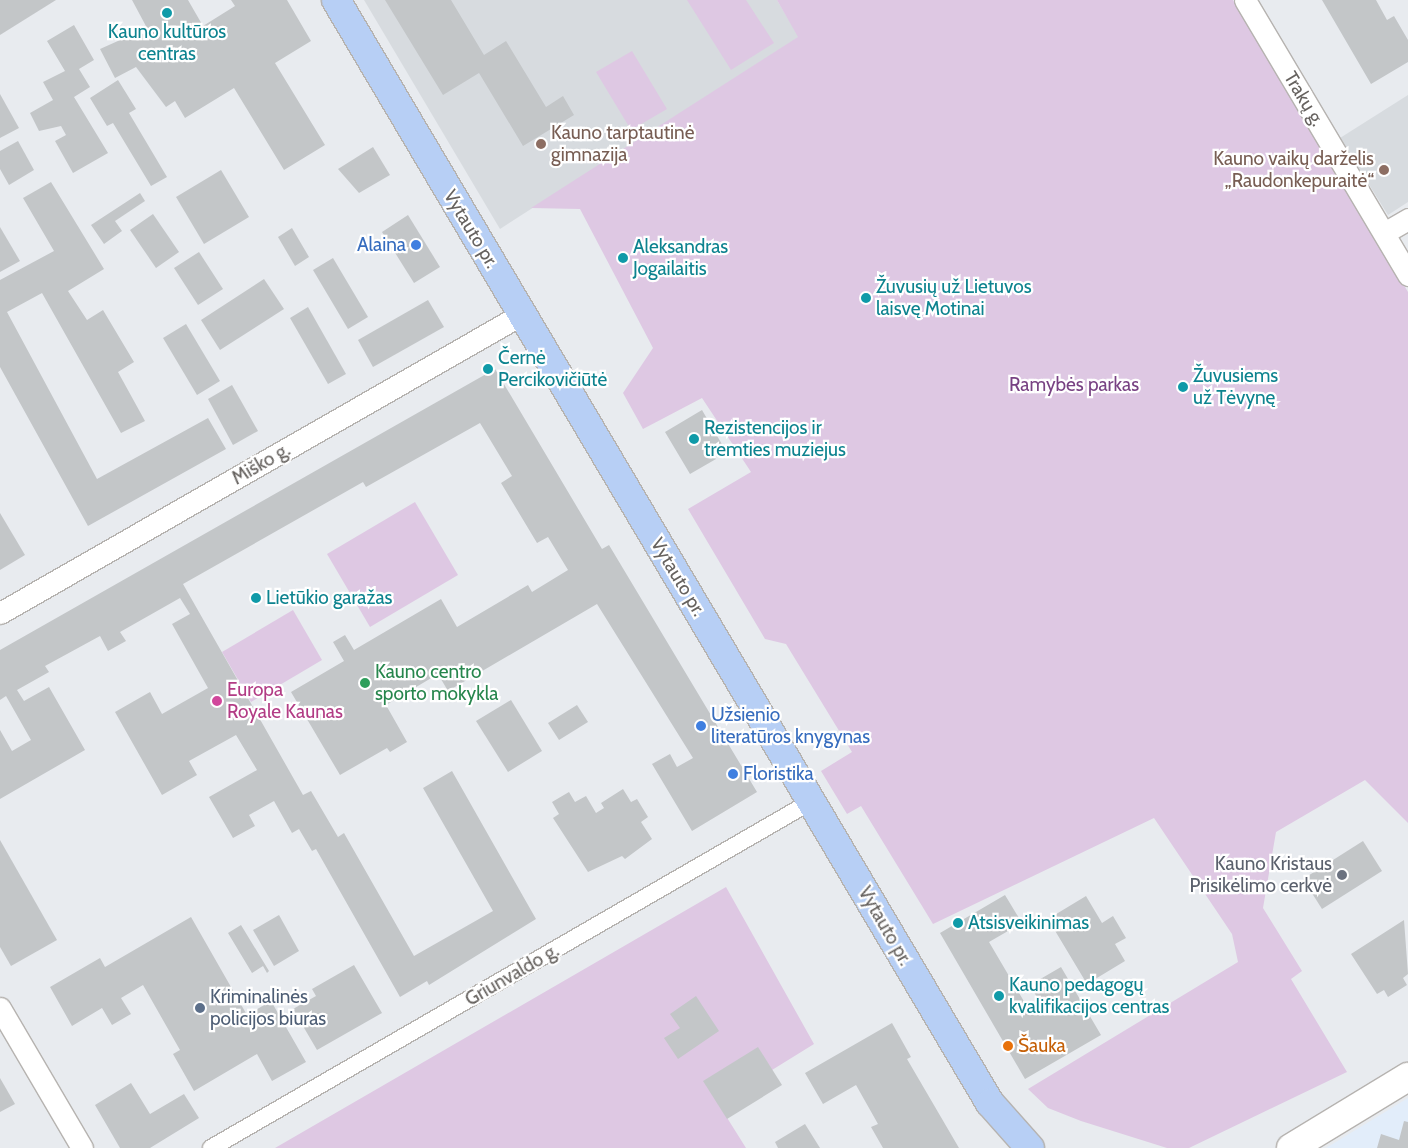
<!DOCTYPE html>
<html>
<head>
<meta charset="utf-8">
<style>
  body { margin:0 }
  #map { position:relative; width:1408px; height:1148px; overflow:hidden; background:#e8ebef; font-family:Cabin,sans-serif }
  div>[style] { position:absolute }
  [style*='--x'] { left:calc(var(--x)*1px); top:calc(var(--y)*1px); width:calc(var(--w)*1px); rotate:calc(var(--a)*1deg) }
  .commercial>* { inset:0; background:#e2edfa }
  .education>* { inset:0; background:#d7dbdf }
  .green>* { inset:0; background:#dec8e3 }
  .building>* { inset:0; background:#c3c6c8 }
  .roads { filter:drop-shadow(1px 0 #b6b3b0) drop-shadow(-1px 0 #b6b3b0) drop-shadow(0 1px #b6b3b0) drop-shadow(0 -1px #b6b3b0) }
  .pedestrian>* { height:16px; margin:-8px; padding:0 8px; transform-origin:8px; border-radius:8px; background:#fff }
  .minor>* { height:21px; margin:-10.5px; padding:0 10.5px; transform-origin:10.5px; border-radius:10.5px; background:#fff }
  .tertiary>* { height:28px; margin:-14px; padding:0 14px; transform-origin:14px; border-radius:14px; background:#fff }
  .primary>* { height:28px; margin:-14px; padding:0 14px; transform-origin:14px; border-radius:14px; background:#b7cff5 }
  .dots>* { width:14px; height:14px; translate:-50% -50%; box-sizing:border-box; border:2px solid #fff; border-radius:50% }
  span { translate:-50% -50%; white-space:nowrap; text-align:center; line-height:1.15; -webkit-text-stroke:4.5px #fff; paint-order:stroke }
  .culture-label { font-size:19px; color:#0d838f }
  .left { translate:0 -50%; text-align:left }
  .street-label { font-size:19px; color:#66625f }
  .education-label { font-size:19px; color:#785e54 }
  .right { translate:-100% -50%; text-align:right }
  .shop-label { font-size:19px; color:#366cbe }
  .park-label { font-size:19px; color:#784283 }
  .leisure-label { font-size:19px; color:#27864d }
  .hotel-label { font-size:19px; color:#b23c85 }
  .worship-label { font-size:19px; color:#5b616d }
  .service-label { font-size:19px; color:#4e5e75 }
  .food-label { font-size:19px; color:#c56008 }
</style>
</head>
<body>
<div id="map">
  <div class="commercial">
    <div style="clip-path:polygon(1408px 1098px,1408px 1148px,1326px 1148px)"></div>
  </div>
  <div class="education">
    <div style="clip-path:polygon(364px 0,777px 0,799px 37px,500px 229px)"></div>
    <div style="clip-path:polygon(1408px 95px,1408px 202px,1388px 215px,1340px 138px)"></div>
  </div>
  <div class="green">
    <div style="clip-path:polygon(687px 0,746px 0,774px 43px,731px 70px)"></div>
    <div style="clip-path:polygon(777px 0,1233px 0,1408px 292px,1408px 823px,1365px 780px,1276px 832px,1263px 908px,1302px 971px,1291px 979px,1347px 1072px,1189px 1148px,1167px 1148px,1081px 1121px,1048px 1108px,1028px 1089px,1238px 962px,1232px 934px,1154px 818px,933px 924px,861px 806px,847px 814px,821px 771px,852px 752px,786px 644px,765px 639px,688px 509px,751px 472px,702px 398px,643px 429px,623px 393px,653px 348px,580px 209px,531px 208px,798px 37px)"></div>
    <div style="clip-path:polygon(632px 51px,667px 109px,631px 130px,596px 72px)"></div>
    <div style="clip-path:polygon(415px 502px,458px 575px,370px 627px,327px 554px)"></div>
    <div style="clip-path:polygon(293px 610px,322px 660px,251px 702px,222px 652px)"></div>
    <div style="clip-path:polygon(726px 887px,814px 1044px,772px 1070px,758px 1048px,704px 1081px,746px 1148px,275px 1148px)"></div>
  </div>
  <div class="building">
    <div style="clip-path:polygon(0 0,56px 0,0 35px)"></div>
    <div style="clip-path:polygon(132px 0,188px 0,203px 26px,235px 6px,231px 0,287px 0,311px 41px,275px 63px,325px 145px,284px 170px,234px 88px,185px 118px,175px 101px,166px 107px,136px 67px,115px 78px,100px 49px,147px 28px)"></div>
    <div style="clip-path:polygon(385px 0,451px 0,484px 55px,506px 41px,546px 107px,563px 96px,574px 115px,523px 146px,479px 73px,443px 95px)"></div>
    <div style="clip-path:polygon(1322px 0,1376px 0,1387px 20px,1394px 16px,1408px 40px,1408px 62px,1371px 84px)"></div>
    <div style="clip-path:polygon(74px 25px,94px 60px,79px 69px,90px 87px,74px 97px,108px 153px,73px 173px,55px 141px,66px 135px,61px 126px,39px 131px,30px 113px,53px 100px,43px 82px,65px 71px,47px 41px)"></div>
    <div style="clip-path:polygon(118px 80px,136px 109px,129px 113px,167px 177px,151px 186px,113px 123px,107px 126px,90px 98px)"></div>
    <div style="clip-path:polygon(0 94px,19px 128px,0 138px)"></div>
    <div style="clip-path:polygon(18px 141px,34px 170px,9px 185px,0 169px,0 151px)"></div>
    <div style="clip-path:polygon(373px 147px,390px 175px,359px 193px,338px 169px)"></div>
    <div style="clip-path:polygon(221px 170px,249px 217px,204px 244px,176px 197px)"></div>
    <div style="clip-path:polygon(51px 182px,104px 269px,68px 291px,87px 320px,103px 310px,134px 362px,118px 372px,145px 421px,121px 433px,42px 293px,7px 312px,97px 479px,208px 418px,226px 449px,88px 526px,0 367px,0 280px,54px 251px,23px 198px)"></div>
    <div style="clip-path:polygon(140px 193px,145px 201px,115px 221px,122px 231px,104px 244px,91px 225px)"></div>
    <div style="clip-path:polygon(153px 214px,179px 252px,156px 268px,130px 230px)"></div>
    <div style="clip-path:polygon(408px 215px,440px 267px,414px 283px,382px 232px)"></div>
    <div style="clip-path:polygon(0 227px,20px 261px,0 272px)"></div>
    <div style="clip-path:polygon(292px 228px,309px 257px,295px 266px,278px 237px)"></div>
    <div style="clip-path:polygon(199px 252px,223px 289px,198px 305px,174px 268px)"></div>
    <div style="clip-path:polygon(333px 258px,368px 317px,348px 329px,313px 270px)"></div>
    <div style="clip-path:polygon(264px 279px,284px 309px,220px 350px,201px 320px)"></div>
    <div style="clip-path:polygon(428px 300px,444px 327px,373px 367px,358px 340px)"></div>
    <div style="clip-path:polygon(308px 307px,346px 374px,328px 384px,290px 318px)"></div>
    <div style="clip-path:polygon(186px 324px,220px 381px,197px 395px,163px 338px)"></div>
    <div style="clip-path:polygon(495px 369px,602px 549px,609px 545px,757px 792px,692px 831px,652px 764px,670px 754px,677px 767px,693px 758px,597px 604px,448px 691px,438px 674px,386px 705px,407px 742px,390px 752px,387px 748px,340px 775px,291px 692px,344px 661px,333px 642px,345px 635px,354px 650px,441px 599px,457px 627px,528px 585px,532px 592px,568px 570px,548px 537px,537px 543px,501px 483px,512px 476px,480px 423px,366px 487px,363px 482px,183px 584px,303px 795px,311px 791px,338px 837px,344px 833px,414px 956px,493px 911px,423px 788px,452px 771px,536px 919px,429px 985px,427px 981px,400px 997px,316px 849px,312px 851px,299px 829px,292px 833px,274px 801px,249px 815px,255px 826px,233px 838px,209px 797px,257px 770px,236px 735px,189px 761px,197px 775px,162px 795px,115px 712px,150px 692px,162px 714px,208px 688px,172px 624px,190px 614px,180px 598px,120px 632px,126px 641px,108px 651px,100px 636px,45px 666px,49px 672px,17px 690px,24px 701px,49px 687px,85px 750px,0 799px,0 730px,12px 751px,31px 740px,6px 696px,0 700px,0 650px)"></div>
    <div style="clip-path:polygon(232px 385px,258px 431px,233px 445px,208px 399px)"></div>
    <div style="clip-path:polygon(702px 410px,723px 446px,712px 452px,716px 459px,690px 474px,665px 432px)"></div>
    <div style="clip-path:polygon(0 513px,25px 555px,0 570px)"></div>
    <div style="clip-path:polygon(511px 700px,542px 751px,508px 772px,476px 721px)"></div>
    <div style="clip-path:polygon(577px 705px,588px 722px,559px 740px,548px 723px)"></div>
    <div style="clip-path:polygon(623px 789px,631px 802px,637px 799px,648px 817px,641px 822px,652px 839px,625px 859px,622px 856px,588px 872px,553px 818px,559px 814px,552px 802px,569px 792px,575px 802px,586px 796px,596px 813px,604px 808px,601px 803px)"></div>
    <div style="clip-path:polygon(0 840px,57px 940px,11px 966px,0 947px)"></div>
    <div style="clip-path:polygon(1363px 841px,1382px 871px,1322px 909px,1303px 879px)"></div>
    <div style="clip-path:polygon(1005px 895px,1022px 923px,989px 942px,1032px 1015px,1043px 1008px,1030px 985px,1061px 967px,1101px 1035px,1025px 1079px,940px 933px)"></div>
    <div style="clip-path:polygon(1086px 896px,1102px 923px,1113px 916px,1126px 938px,1115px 944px,1125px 961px,1087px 984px,1048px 919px)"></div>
    <div style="clip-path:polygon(279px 915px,299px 951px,274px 966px,253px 930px)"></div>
    <div style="clip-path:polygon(191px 917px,247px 1015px,271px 1001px,306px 1062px,272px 1081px,257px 1054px,194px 1091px,173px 1054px,180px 1050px,143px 985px,121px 998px,131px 1014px,112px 1025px,102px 1008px,72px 1026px,50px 987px,100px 958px,105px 967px)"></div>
    <div style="clip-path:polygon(1404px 920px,1408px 974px,1403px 978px,1407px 985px,1388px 997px,1384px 990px,1377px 994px,1351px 954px)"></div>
    <div style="clip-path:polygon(241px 925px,269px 971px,267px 973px,263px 966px,252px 973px,228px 933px)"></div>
    <div style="clip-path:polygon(354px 965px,382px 1013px,317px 1050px,293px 1009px,316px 996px,312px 989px)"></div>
    <div style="clip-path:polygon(696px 996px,719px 1031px,678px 1059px,664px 1038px,680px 1028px,670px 1014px)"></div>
    <div style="clip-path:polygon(892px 1023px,911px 1057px,907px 1059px,959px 1148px,883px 1148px,871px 1127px,878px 1124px,856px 1085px,823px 1104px,805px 1073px)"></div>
    <div style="clip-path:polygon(758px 1047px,782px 1085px,727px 1119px,703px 1081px)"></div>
    <div style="clip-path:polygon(0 1078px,15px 1104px,0 1112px)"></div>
    <div style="clip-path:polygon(131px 1083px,150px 1114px,184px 1094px,199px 1118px,150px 1148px,120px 1148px,95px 1105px)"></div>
    <div style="clip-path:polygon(1404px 1121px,1408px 1122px,1408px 1148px,1377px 1148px,1381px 1134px,1399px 1140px)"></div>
    <div style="clip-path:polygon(805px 1124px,820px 1148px,778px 1148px,775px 1142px)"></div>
  </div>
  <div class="roads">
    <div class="pedestrian">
      <div style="--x:211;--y:1148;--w:694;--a:-30"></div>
    </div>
    <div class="minor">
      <div style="--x:1245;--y:0;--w:320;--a:59.3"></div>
      <div style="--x:1384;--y:233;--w:28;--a:-30"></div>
      <div style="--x:0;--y:613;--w:602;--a:-29.8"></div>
      <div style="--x:0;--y:1008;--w:162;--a:59.6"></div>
    </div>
    <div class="tertiary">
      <div style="--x:1291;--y:1148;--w:137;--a:-31.3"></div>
    </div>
    <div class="primary">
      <div style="--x:336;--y:0;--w:1282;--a:59.34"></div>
      <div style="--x:990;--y:1103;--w:60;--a:48.4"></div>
    </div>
  </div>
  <div class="dots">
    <div style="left:167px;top:13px;background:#0f9aa8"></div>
    <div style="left:541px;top:144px;background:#8d6e63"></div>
    <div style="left:1384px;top:170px;background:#8d6e63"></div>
    <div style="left:416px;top:245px;background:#3f7fe0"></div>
    <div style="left:623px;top:258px;background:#0f9aa8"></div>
    <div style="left:866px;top:298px;background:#0f9aa8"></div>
    <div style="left:488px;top:369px;background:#0f9aa8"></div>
    <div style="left:1183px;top:387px;background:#0f9aa8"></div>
    <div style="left:694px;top:439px;background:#0f9aa8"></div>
    <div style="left:256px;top:598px;background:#0f9aa8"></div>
    <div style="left:365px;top:683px;background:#2e9e5b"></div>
    <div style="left:217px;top:701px;background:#d1479c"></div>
    <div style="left:701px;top:726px;background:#3f7fe0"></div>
    <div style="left:733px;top:774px;background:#3f7fe0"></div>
    <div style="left:1342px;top:875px;background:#6b7280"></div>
    <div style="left:958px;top:923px;background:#0f9aa8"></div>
    <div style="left:999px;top:996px;background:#0f9aa8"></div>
    <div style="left:200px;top:1008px;background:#5c6f8a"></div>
    <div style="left:1008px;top:1046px;background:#e8710a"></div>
  </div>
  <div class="culture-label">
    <span style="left:167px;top:43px">Kauno kultūros<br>centras</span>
    <span class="left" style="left:633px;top:258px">Aleksandras<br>Jogailaitis</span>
    <span class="left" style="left:876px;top:298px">Žuvusių už Lietuvos<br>laisvę Motinai</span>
    <span class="left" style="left:498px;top:369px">Černė<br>Percikovičiūtė</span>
    <span class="left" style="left:1193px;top:387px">Žuvusiems<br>už Tėvynę</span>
    <span class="left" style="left:704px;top:439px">Rezistencijos ir<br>tremties muziejus</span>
    <span class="left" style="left:266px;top:598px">Lietūkio garažas</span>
    <span class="left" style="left:968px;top:923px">Atsisveikinimas</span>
    <span class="left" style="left:1009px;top:996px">Kauno pedagogų<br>kvalifikacijos centras</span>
  </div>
  <div class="street-label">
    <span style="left:1304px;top:99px;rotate:59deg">Trakų g.</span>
    <span style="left:471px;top:229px;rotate:59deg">Vytauto pr.</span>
    <span style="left:261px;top:464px;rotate:-30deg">Miško g.</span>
    <span style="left:678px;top:577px;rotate:59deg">Vytauto pr.</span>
    <span style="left:885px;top:926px;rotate:60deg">Vytauto pr.</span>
    <span style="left:512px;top:975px;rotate:-30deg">Griunvaldo g.</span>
  </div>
  <div class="education-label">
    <span class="left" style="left:551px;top:144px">Kauno tarptautinė<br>gimnazija</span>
    <span class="right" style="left:1374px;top:170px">Kauno vaikų darželis<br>„Raudonkepuraitė“</span>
  </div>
  <div class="shop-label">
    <span class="right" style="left:406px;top:245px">Alaina</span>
    <span class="left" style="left:711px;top:726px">Užsienio<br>literatūros knygynas</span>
    <span class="left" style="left:743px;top:774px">Floristika</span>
  </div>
  <div class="park-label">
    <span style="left:1074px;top:385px">Ramybės parkas</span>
  </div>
  <div class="leisure-label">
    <span class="left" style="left:375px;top:683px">Kauno centro<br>sporto mokykla</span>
  </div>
  <div class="hotel-label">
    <span class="left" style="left:227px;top:701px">Europa<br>Royale Kaunas</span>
  </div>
  <div class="worship-label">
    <span class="right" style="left:1332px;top:875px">Kauno Kristaus<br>Prisikėlimo cerkvė</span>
  </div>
  <div class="service-label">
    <span class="left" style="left:210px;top:1008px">Kriminalinės<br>policijos biuras</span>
  </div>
  <div class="food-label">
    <span class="left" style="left:1018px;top:1046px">Šauka</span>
  </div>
</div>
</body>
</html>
